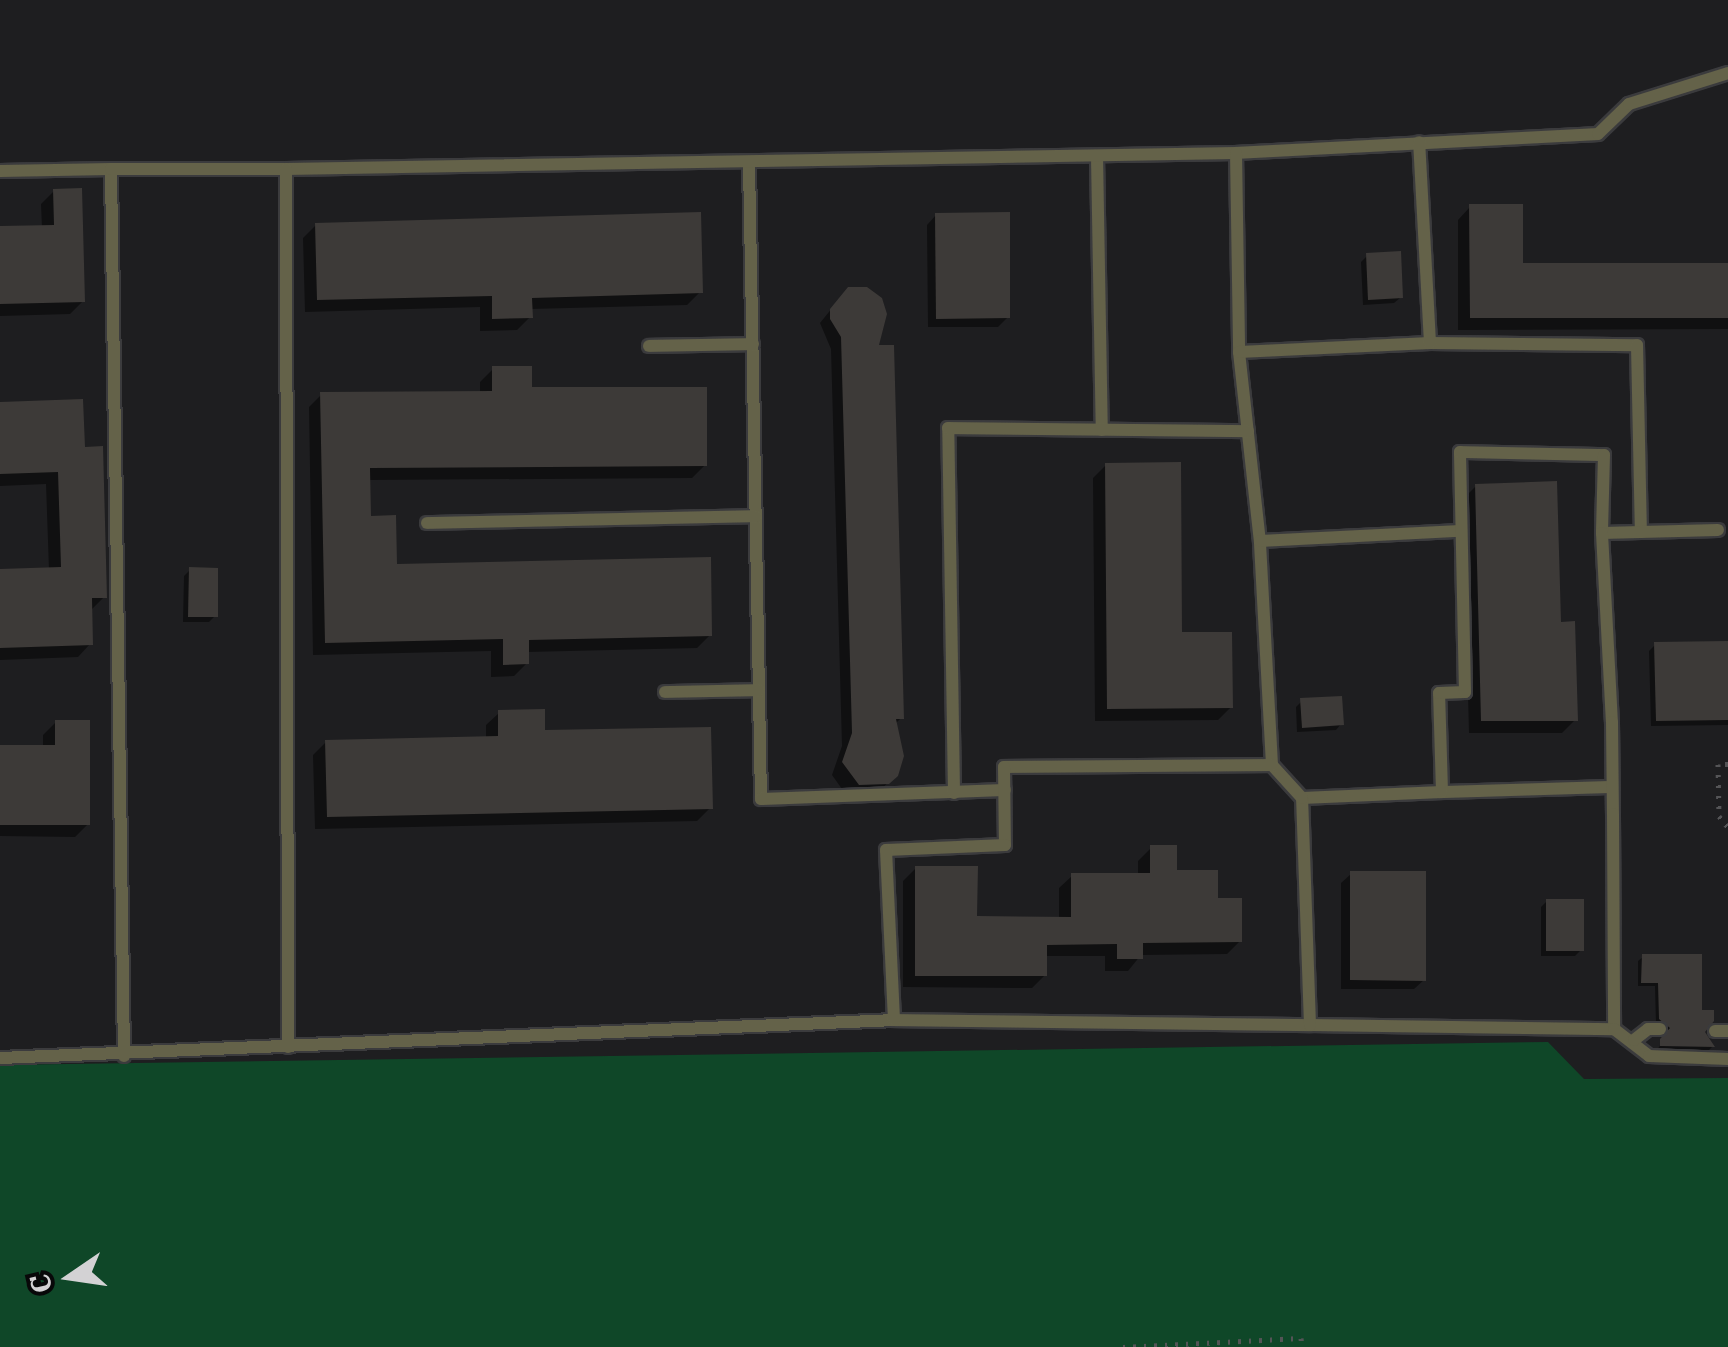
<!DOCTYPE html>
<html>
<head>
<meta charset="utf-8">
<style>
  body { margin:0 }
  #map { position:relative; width:1728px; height:1347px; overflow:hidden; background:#1e1e20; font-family:"IBM Plex Serif",serif }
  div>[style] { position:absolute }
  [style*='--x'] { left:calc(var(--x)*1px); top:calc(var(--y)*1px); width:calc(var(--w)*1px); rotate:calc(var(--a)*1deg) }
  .green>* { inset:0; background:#0f4728 }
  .shadow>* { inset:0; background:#0007 }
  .building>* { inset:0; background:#3d3a38 }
  .path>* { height:5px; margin-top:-2.5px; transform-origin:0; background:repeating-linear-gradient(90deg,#545456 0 2.5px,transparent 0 10.5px) }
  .roads { filter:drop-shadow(2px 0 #3b3b3d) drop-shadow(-2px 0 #3b3b3d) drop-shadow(0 2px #3b3b3d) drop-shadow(0 -2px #3b3b3d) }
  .lane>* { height:12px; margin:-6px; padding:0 6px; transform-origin:6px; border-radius:6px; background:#646249 }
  span { translate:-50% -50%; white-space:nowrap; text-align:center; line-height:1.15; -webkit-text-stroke:9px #080809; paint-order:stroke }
  .north { position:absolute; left:20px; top:1227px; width:100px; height:100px; -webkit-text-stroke:8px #080809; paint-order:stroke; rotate:257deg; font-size:28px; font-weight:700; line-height:40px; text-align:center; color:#d3d2d4 }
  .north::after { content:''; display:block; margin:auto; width:35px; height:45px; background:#d3d2d4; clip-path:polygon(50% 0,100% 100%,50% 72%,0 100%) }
</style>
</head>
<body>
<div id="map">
  <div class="green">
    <div style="clip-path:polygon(1548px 1042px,1584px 1079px,1728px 1078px,1728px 1347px,0 1347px,0 1065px)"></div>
  </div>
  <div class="shadow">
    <div style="clip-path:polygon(54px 191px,83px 301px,70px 314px,0 316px,0 229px,42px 228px,41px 204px)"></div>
    <div style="clip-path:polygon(1470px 207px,1520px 266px,1728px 266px,1728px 329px,1458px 330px,1458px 220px)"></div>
    <div style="clip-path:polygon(936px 215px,1008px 317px,998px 327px,928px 327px,927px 225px)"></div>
    <div style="clip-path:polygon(316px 225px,700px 292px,687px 305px,530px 309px,530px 317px,517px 330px,480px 331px,480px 307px,305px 312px,303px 238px)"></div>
    <div style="clip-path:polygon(1367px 256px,1400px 298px,1394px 303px,1363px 305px,1361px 262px)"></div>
    <div style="clip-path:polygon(837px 302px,876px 348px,901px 718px,895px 724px,896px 775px,875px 795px,847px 796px,832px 775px,842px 746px,831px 349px,820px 323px)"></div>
    <div style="clip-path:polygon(493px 369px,530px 390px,705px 465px,692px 478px,368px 480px,368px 519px,395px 566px,710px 635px,697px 648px,527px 652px,527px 663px,514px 676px,491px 677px,491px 651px,313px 655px,309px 407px,322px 394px,480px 393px,480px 382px)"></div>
    <div style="clip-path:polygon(0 404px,82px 449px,105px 596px,92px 609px,90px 644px,78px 657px,0 660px,0 572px,49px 570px,46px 484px,0 486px)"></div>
    <div style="clip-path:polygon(1106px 465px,1179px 634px,1231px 707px,1218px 720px,1095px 721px,1093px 478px)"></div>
    <div style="clip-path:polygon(1476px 486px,1558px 624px,1575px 720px,1562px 733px,1469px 733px,1463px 499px)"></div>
    <div style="clip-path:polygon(190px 570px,215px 616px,209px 622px,183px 622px,184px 576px)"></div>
    <div style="clip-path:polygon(1728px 644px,1728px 725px,1651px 726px,1649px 651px,1655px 645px)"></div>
    <div style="clip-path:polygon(1302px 701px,1341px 724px,1336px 730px,1297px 732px,1296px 707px)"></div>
    <div style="clip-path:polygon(499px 713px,543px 733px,710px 808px,697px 821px,315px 829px,313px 755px,326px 742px,486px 739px,486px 725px)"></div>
    <div style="clip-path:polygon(56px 722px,88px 824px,75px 837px,0 836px,0 747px,43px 747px,43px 735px)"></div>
    <div style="clip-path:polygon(1151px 848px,1175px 872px,1216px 900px,1240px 941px,1227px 954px,1141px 955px,1128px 971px,1105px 971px,1105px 956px,1045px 956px,1045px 975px,1032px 988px,903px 987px,903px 881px,916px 868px,975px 919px,1059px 919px,1059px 888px,1072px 876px,1138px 875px,1138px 861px)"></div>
    <div style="clip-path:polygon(1351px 874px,1424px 980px,1414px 989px,1341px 989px,1341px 883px)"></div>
    <div style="clip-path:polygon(1547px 901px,1581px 950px,1575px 956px,1541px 956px,1541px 907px)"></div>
    <div style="clip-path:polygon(1643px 957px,1702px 1032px,1712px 1047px,1708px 1051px,1657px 1050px,1668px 1034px,1656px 1024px,1655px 986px,1638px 986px,1638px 961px)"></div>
  </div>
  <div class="building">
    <div style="clip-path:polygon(82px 188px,85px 302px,0 304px,0 226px,54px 225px,53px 189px)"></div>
    <div style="clip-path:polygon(1469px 204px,1523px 204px,1523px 263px,1728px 263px,1728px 318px,1470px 318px)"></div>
    <div style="clip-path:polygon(701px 212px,703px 293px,532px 298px,533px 318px,492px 319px,492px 296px,317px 300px,315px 223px)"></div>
    <div style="clip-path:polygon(1010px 212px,1010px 318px,936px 319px,935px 213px)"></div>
    <div style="clip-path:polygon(1401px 251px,1403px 298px,1368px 300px,1366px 253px)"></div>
    <div style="clip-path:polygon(848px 287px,867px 287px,882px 298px,887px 314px,879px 345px,894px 345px,904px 719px,896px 719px,904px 756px,898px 776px,889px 784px,859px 785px,842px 762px,852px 733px,841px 337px,830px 319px,830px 309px)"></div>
    <div style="clip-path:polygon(492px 366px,532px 366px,532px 387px,707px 387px,707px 466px,370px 468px,371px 516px,396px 515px,397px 564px,711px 557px,712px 636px,529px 640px,529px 664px,503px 665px,503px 639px,325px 643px,320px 392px,492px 391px)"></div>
    <div style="clip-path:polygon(83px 399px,85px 447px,103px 446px,107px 598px,92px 598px,93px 645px,0 648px,0 569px,61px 567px,58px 472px,0 474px,0 402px)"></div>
    <div style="clip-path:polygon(1181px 462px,1182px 632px,1232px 632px,1233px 708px,1107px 709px,1105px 463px)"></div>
    <div style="clip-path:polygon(1557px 481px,1561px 622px,1575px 621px,1578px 721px,1481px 721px,1475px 484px)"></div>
    <div style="clip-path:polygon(189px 567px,218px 568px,218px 617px,188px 617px)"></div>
    <div style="clip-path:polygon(1728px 641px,1728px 720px,1656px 721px,1654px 642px)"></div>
    <div style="clip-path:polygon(1342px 696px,1344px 725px,1302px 728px,1300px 698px)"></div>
    <div style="clip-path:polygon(545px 709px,545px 730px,711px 727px,713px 809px,327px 817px,325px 740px,498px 736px,498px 710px)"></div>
    <div style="clip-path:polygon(55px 720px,90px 720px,90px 825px,0 825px,0 745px,55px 745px)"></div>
    <div style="clip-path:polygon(1150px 845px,1177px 845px,1177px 870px,1218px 870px,1218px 898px,1242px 898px,1242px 942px,1143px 943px,1143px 959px,1117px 959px,1117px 944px,1047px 945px,1047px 976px,915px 976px,915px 866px,978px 866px,977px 916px,1071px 917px,1071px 873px,1150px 873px)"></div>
    <div style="clip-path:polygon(1350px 871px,1426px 871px,1426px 981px,1350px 980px)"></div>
    <div style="clip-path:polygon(1546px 899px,1584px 899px,1584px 951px,1546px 951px)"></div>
    <div style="clip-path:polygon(1642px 954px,1702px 954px,1702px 1010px,1714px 1010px,1714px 1021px,1705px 1032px,1715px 1047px,1660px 1046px,1660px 1039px,1670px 1028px,1659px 1019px,1658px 983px,1641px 983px)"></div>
  </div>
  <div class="path">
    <div style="--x:1728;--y:764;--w:10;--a:180"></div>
    <div style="--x:1718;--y:764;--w:52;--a:88.9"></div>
    <div style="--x:1719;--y:816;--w:14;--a:51"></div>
    <div style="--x:1123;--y:1347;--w:178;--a:-2.9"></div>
    <div style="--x:1301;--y:1338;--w:9;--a:84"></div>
  </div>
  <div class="roads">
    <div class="lane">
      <div style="--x:1236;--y:153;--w:362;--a:-3"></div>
      <div style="--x:1598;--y:134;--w:43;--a:-44.1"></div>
      <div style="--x:1629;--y:104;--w:104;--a:-17.4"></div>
      <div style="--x:1097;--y:156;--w:274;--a:89"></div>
      <div style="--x:749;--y:163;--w:636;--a:88.92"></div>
      <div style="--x:761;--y:799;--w:244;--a:-2.1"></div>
      <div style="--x:286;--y:169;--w:950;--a:-0.96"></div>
      <div style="--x:1236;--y:153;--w:199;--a:89.1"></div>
      <div style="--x:1239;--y:352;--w:190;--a:83.7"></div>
      <div style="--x:0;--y:171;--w:111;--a:-1"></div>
      <div style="--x:1430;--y:343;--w:207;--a:0.6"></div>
      <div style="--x:1637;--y:345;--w:187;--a:88.8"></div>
      <div style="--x:649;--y:346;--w:104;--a:-1.1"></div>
      <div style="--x:1239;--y:352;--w:191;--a:-2.7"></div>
      <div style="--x:1430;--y:343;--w:201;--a:-93.1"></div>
      <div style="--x:427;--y:523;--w:329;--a:-1.2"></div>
      <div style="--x:1602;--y:533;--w:116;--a:-1.5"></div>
      <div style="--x:665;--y:692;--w:94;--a:-1.2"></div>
      <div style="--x:1272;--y:765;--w:224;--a:-93.1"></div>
      <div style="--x:1260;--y:541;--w:200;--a:-2.9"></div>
      <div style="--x:1612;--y:787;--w:170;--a:178.3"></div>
      <div style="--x:1442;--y:792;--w:99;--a:-91.7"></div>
      <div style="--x:1439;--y:693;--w:26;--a:-2"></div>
      <div style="--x:1465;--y:692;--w:240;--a:-91.2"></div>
      <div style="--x:1460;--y:452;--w:144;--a:1.2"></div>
      <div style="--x:1604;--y:455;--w:78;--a:91.5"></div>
      <div style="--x:1602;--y:533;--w:189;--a:87"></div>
      <div style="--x:1612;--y:722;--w:92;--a:89.4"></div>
      <div style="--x:1613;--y:814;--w:215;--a:89.7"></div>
      <div style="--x:954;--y:793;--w:365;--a:-90.9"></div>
      <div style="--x:948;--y:428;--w:300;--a:0.6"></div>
      <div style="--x:1302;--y:798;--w:140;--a:-2.5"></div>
      <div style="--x:1310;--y:1025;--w:304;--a:0.8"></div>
      <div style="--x:1614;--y:1029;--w:44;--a:37.6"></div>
      <div style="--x:1649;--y:1056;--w:79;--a:2.2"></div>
      <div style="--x:1715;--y:1031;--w:13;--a:0"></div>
      <div style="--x:1634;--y:1040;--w:18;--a:-38"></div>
      <div style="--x:1648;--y:1029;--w:12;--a:0"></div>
      <div style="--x:124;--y:1056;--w:887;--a:-90.84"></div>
      <div style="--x:111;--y:169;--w:175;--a:0"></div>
      <div style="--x:286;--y:169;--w:878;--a:89.87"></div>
      <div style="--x:0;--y:1058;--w:895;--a:-2.43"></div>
      <div style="--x:894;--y:1020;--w:416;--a:0.7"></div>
      <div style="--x:1310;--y:1025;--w:227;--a:-92"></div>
      <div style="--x:1302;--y:798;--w:45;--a:-132.3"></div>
      <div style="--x:1272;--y:765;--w:268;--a:179.6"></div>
      <div style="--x:1004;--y:767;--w:78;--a:89.3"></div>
      <div style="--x:1005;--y:845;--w:119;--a:177.6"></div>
      <div style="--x:886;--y:850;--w:170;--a:87.3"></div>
    </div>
  </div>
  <div class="north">С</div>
</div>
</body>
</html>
